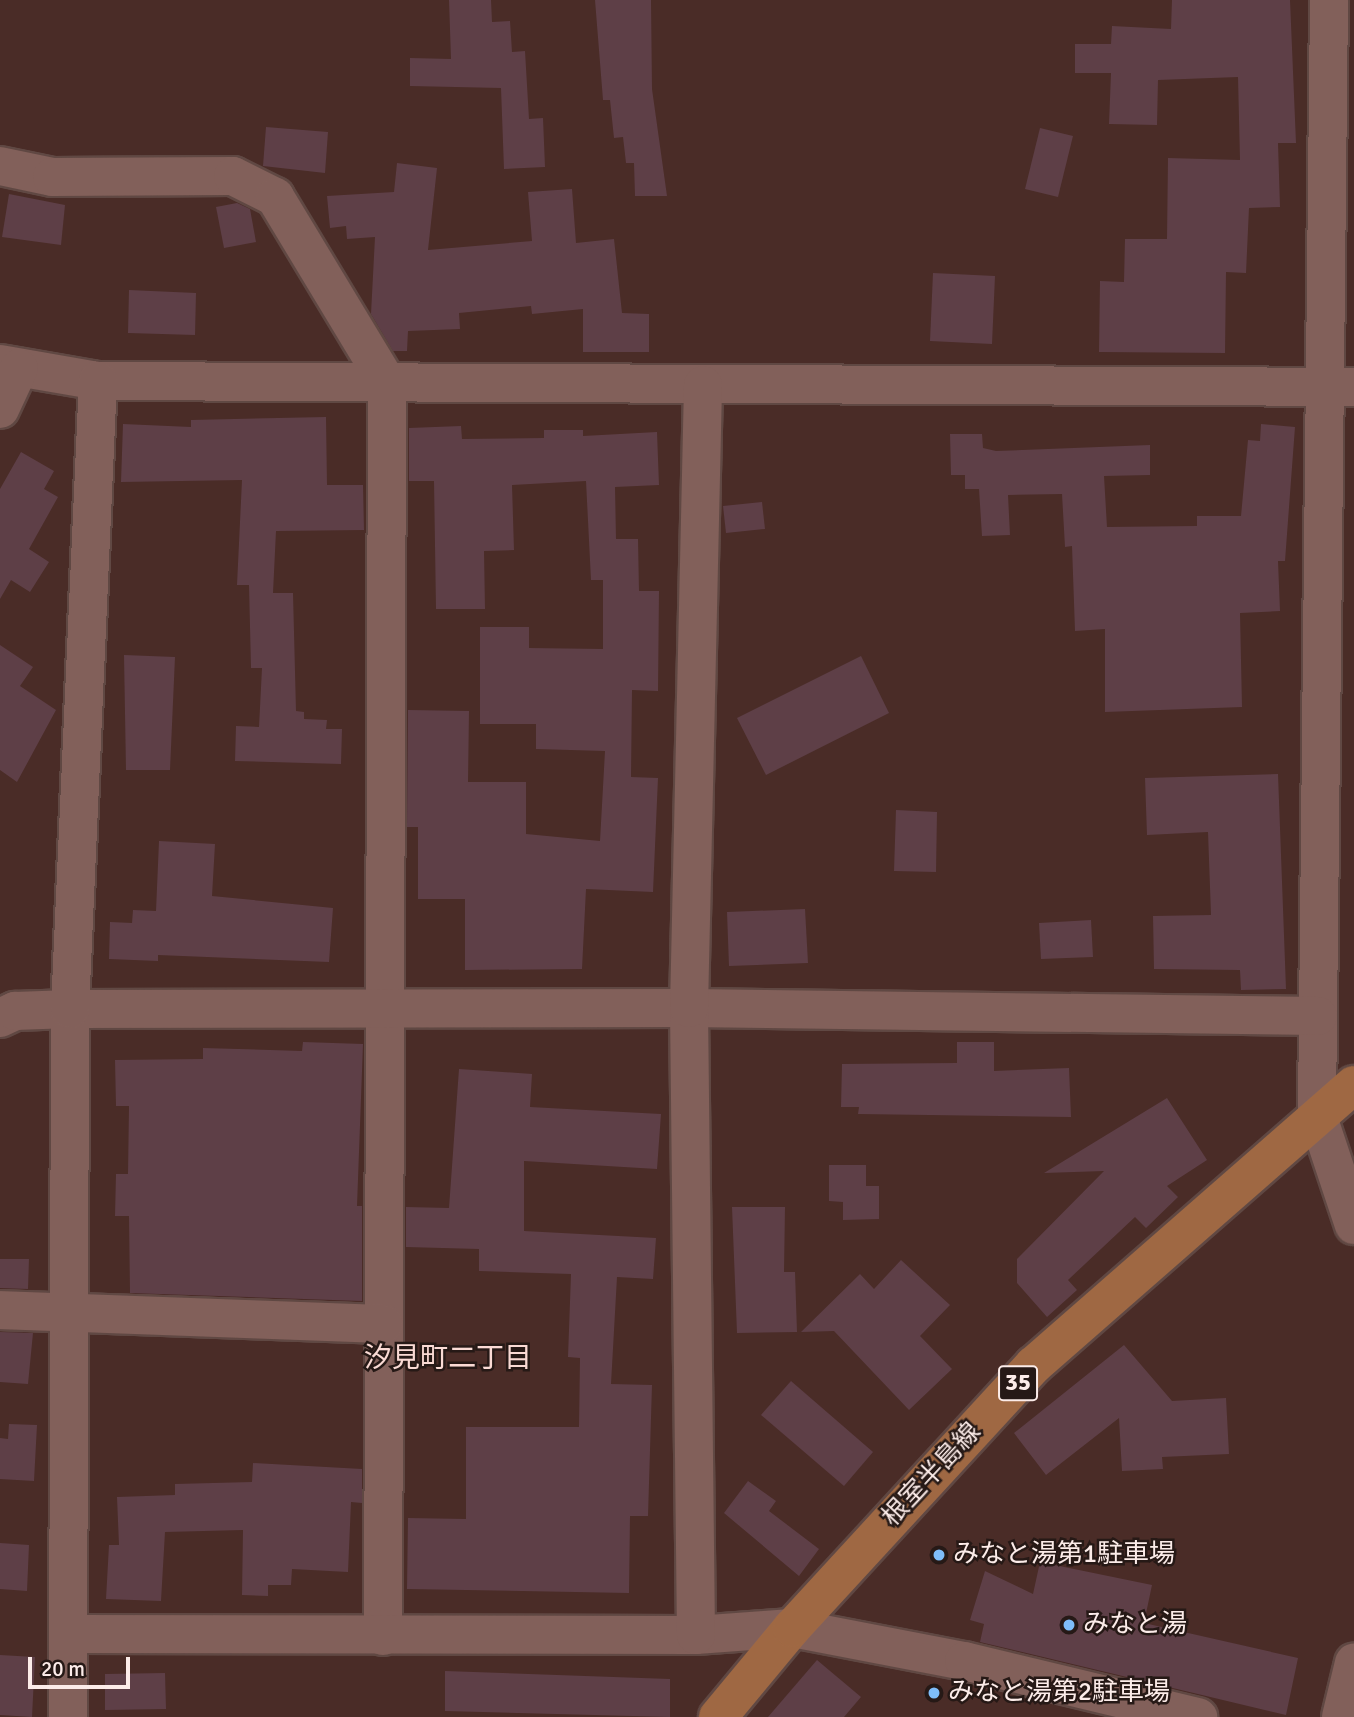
<!DOCTYPE html>
<html>
<head>
<meta charset="utf-8">
<style>
  body { margin:0 }
  #map { position:relative; width:1354px; height:1717px; overflow:hidden; background:#4a2c27; font-family:Signika,"Noto Sans JP",sans-serif }
  div>[style] { position:absolute }
  [style*='--x'] { left:calc(var(--x)*1px); top:calc(var(--y)*1px); width:calc(var(--w)*1px); rotate:calc(var(--a)*1deg) }
  .building>* { inset:0; background:#5e3f47 }
  .roads { filter:drop-shadow(2px 0 #604843) drop-shadow(-2px 0 #604843) drop-shadow(0 2px #604843) drop-shadow(0 -2px #604843) }
  .minor>* { height:38px; margin:-19px; padding:0 19px; transform-origin:19px; border-radius:19px; background:#82605a }
  .major>* { height:38px; margin:-19px; padding:0 19px; transform-origin:19px; border-radius:19px; background:#9f6843 }
  .dots>* { width:19px; height:19px; translate:-50% -50%; box-sizing:border-box; border:4px solid #261916; border-radius:50% }
  span { translate:-50% -50%; white-space:nowrap; text-align:center; line-height:1.15; -webkit-text-stroke:5px #261916; paint-order:stroke }
  .shield-label span { padding:2px 5px; background:#261916; border:2px solid; border-radius:5px; -webkit-text-stroke-width:0 }
  .shield-label { font-size:24px; color:#fcece9; font-weight:700 }
  .street-label { font-size:26px; color:#fcece9 }
  .poi-label { font-size:26px; color:#fcece9 }
  .left { translate:0 -50%; text-align:left }
  .neighbourhood-label { font-size:28px; color:#fadad4 }
  .scale { position:absolute; left:28px; top:1657px; width:102px; height:32px; box-sizing:border-box; border:4px solid #fcece9; border-top:0; padding-left:9px; font-size:21px; line-height:24px; white-space:nowrap; color:#fcece9; -webkit-text-stroke:5px #261916; paint-order:stroke }
</style>
</head>
<body>
<div id="map">
  <div class="building">
    <div style="clip-path:polygon(449px 0,491px 0,492px 22px,510px 21px,512px 52px,525px 51px,529px 119px,543px 118px,545px 167px,504px 169px,501px 88px,410px 86px,410px 58px,451px 59px)"></div>
    <div style="clip-path:polygon(595px 0,651px 0,652px 89px,667px 196px,635px 196px,634px 163px,626px 163px,623px 137px,614px 138px,610px 100px,603px 100px)"></div>
    <div style="clip-path:polygon(1172px 0,1290px 0,1296px 143px,1278px 143px,1280px 207px,1249px 208px,1246px 273px,1226px 272px,1225px 353px,1099px 352px,1100px 281px,1124px 282px,1125px 239px,1167px 239px,1168px 158px,1240px 160px,1238px 77px,1158px 80px,1157px 125px,1109px 124px,1111px 73px,1075px 73px,1075px 44px,1111px 44px,1112px 26px,1171px 29px)"></div>
    <div style="clip-path:polygon(266px 127px,328px 132px,325px 173px,263px 166px)"></div>
    <div style="clip-path:polygon(1040px 128px,1073px 136px,1058px 197px,1025px 189px)"></div>
    <div style="clip-path:polygon(397px 163px,437px 168px,428px 250px,532px 241px,528px 192px,572px 189px,576px 243px,614px 239px,622px 313px,649px 314px,649px 352px,583px 352px,583px 309px,532px 314px,531px 306px,459px 313px,460px 329px,408px 331px,407px 351px,393px 351px,371px 314px,375px 237px,347px 239px,346px 226px,330px 228px,327px 196px,394px 192px)"></div>
    <div style="clip-path:polygon(9px 194px,65px 205px,61px 245px,2px 237px)"></div>
    <div style="clip-path:polygon(237px 203px,250px 209px,256px 242px,224px 248px,216px 207px)"></div>
    <div style="clip-path:polygon(933px 273px,995px 276px,992px 344px,930px 341px)"></div>
    <div style="clip-path:polygon(129px 290px,196px 293px,195px 335px,128px 333px)"></div>
    <div style="clip-path:polygon(326px 417px,327px 485px,363px 485px,364px 530px,276px 531px,273px 593px,293px 593px,296px 711px,304px 712px,304px 719px,327px 720px,326px 729px,342px 729px,341px 764px,235px 761px,236px 726px,259px 727px,262px 668px,251px 668px,249px 585px,237px 585px,242px 480px,121px 482px,123px 424px,191px 427px,191px 420px)"></div>
    <div style="clip-path:polygon(1261px 424px,1295px 427px,1285px 561px,1278px 561px,1280px 611px,1240px 613px,1242px 707px,1105px 712px,1105px 629px,1075px 631px,1072px 546px,1065px 547px,1062px 494px,1008px 495px,1010px 535px,982px 536px,979px 489px,965px 489px,965px 475px,951px 475px,950px 434px,982px 434px,983px 448px,996px 451px,1150px 445px,1150px 475px,1104px 476px,1107px 527px,1197px 526px,1197px 516px,1241px 516px,1248px 440px,1260px 441px)"></div>
    <div style="clip-path:polygon(461px 426px,462px 439px,544px 438px,544px 430px,583px 430px,583px 436px,657px 432px,659px 485px,615px 487px,616px 539px,638px 539px,639px 591px,659px 591px,658px 691px,632px 690px,631px 777px,658px 778px,653px 892px,586px 889px,582px 969px,465px 970px,465px 899px,418px 899px,418px 827px,407px 827px,408px 710px,469px 711px,468px 782px,526px 782px,526px 834px,600px 841px,605px 751px,536px 749px,536px 724px,480px 724px,480px 627px,529px 627px,529px 648px,603px 649px,603px 580px,591px 580px,586px 481px,512px 485px,514px 550px,484px 551px,485px 609px,436px 609px,434px 481px,409px 481px,409px 428px)"></div>
    <div style="clip-path:polygon(21px 452px,54px 471px,44px 489px,58px 497px,29px 549px,49px 562px,30px 592px,11px 580px,0 599px,0 489px)"></div>
    <div style="clip-path:polygon(762px 502px,765px 529px,726px 533px,723px 506px)"></div>
    <div style="clip-path:polygon(0 645px,33px 667px,20px 686px,56px 710px,17px 782px,0 770px)"></div>
    <div style="clip-path:polygon(124px 655px,175px 657px,170px 770px,126px 770px)"></div>
    <div style="clip-path:polygon(861px 656px,889px 713px,766px 775px,737px 718px)"></div>
    <div style="clip-path:polygon(1278px 774px,1286px 989px,1241px 990px,1240px 970px,1154px 969px,1153px 916px,1211px 915px,1208px 832px,1147px 835px,1145px 778px)"></div>
    <div style="clip-path:polygon(896px 810px,937px 812px,936px 872px,894px 871px)"></div>
    <div style="clip-path:polygon(159px 841px,215px 844px,212px 896px,333px 908px,329px 962px,158px 955px,158px 961px,109px 959px,110px 922px,132px 923px,133px 910px,156px 911px)"></div>
    <div style="clip-path:polygon(805px 909px,808px 963px,729px 966px,727px 912px)"></div>
    <div style="clip-path:polygon(1091px 920px,1093px 957px,1041px 959px,1039px 923px)"></div>
    <div style="clip-path:polygon(303px 1042px,363px 1044px,357px 1206px,362px 1206px,362px 1301px,130px 1293px,129px 1216px,115px 1216px,116px 1174px,128px 1174px,129px 1106px,116px 1106px,115px 1060px,203px 1059px,203px 1048px,302px 1051px)"></div>
    <div style="clip-path:polygon(957px 1042px,994px 1042px,994px 1071px,1069px 1068px,1071px 1117px,858px 1114px,859px 1107px,841px 1107px,842px 1064px,957px 1063px)"></div>
    <div style="clip-path:polygon(459px 1069px,532px 1074px,530px 1107px,661px 1114px,657px 1169px,524px 1161px,524px 1231px,656px 1238px,653px 1279px,617px 1277px,611px 1384px,652px 1385px,648px 1516px,630px 1516px,629px 1593px,407px 1589px,408px 1518px,466px 1519px,466px 1427px,579px 1427px,580px 1358px,568px 1357px,571px 1274px,479px 1271px,479px 1249px,406px 1247px,406px 1207px,449px 1208px)"></div>
    <div style="clip-path:polygon(1167px 1098px,1207px 1160px,1167px 1186px,1178px 1197px,1146px 1228px,1135px 1217px,1068px 1280px,1077px 1290px,1047px 1317px,1017px 1283px,1017px 1259px,1104px 1171px,1044px 1173px)"></div>
    <div style="clip-path:polygon(829px 1165px,866px 1165px,866px 1186px,879px 1186px,879px 1219px,843px 1220px,843px 1202px,829px 1201px)"></div>
    <div style="clip-path:polygon(732px 1207px,785px 1207px,784px 1272px,795px 1272px,797px 1332px,737px 1333px)"></div>
    <div style="clip-path:polygon(0 1259px,29px 1259px,28px 1289px,0 1288px)"></div>
    <div style="clip-path:polygon(901px 1260px,950px 1305px,920px 1336px,952px 1369px,909px 1410px,834px 1331px,801px 1332px,860px 1274px,874px 1289px)"></div>
    <div style="clip-path:polygon(0 1332px,33px 1333px,28px 1384px,0 1382px)"></div>
    <div style="clip-path:polygon(1124px 1345px,1172px 1401px,1226px 1398px,1229px 1454px,1162px 1457px,1163px 1469px,1122px 1471px,1119px 1418px,1046px 1475px,1014px 1433px)"></div>
    <div style="clip-path:polygon(791px 1381px,873px 1452px,844px 1486px,761px 1415px)"></div>
    <div style="clip-path:polygon(9px 1424px,37px 1425px,34px 1481px,0 1479px,0 1438px,8px 1439px)"></div>
    <div style="clip-path:polygon(253px 1463px,362px 1469px,362px 1503px,351px 1502px,348px 1572px,292px 1569px,291px 1585px,268px 1585px,268px 1596px,242px 1595px,243px 1530px,165px 1532px,161px 1601px,106px 1599px,109px 1545px,119px 1545px,117px 1497px,175px 1495px,175px 1484px,252px 1482px)"></div>
    <div style="clip-path:polygon(748px 1481px,776px 1501px,769px 1511px,819px 1549px,799px 1576px,724px 1513px)"></div>
    <div style="clip-path:polygon(0 1543px,29px 1545px,27px 1591px,0 1589px)"></div>
    <div style="clip-path:polygon(1040px 1562px,1152px 1585px,1144px 1623px,1298px 1658px,1286px 1715px,980px 1642px,984px 1624px,970px 1620px,985px 1571px,1033px 1594px)"></div>
    <div style="clip-path:polygon(0 1655px,35px 1657px,32px 1717px,0 1715px)"></div>
    <div style="clip-path:polygon(817px 1660px,861px 1697px,844px 1717px,768px 1717px)"></div>
    <div style="clip-path:polygon(445px 1671px,670px 1679px,670px 1717px,445px 1711px)"></div>
    <div style="clip-path:polygon(165px 1673px,166px 1709px,105px 1710px,105px 1674px)"></div>
  </div>
  <div class="roads">
    <div class="minor">
      <div style="--x:1329;--y:0;--w:1114;--a:90.62"></div>
      <div style="--x:1317;--y:1114;--w:117;--a:71.6"></div>
      <div style="--x:0;--y:166;--w:53;--a:11.9"></div>
      <div style="--x:52;--y:177;--w:181;--a:-0.3"></div>
      <div style="--x:233;--y:176;--w:47;--a:26.6"></div>
      <div style="--x:275;--y:197;--w:217;--a:58.9"></div>
      <div style="--x:387;--y:383;--w:1253;--a:90.18"></div>
      <div style="--x:0;--y:364;--w:99;--a:9.8"></div>
      <div style="--x:98;--y:381;--w:1256;--a:0.27"></div>
      <div style="--x:0;--y:409;--w:45;--a:-65.1"></div>
      <div style="--x:0;--y:1018;--w:17;--a:-25"></div>
      <div style="--x:15;--y:1011;--w:55;--a:-2.1"></div>
      <div style="--x:70;--y:1009;--w:619;--a:-0.09"></div>
      <div style="--x:689;--y:1008;--w:629;--a:0.73"></div>
      <div style="--x:0;--y:1310;--w:384;--a:2.1"></div>
      <div style="--x:73;--y:1634;--w:623;--a:0.09"></div>
      <div style="--x:696;--y:1635;--w:96;--a:-4.2"></div>
      <div style="--x:792;--y:1628;--w:175;--a:10.9"></div>
      <div style="--x:964;--y:1661;--w:241;--a:13.5"></div>
      <div style="--x:696;--y:1635;--w:627;--a:-90.64"></div>
      <div style="--x:689;--y:1008;--w:623;--a:-88.71"></div>
      <div style="--x:68;--y:1717;--w:708;--a:-89.84"></div>
      <div style="--x:70;--y:1009;--w:629;--a:-87.45"></div>
      <div style="--x:1341;--y:1717;--w:56;--a:-76.5"></div>
    </div>
    <div class="major">
      <div style="--x:718;--y:1717;--w:116;--a:-50.3"></div>
      <div style="--x:792;--y:1628;--w:357;--a:-47.4"></div>
      <div style="--x:1034;--y:1365;--w:425;--a:-41.2"></div>
    </div>
  </div>
  <div class="dots">
    <div style="left:939px;top:1555px;background:#7ebdf9"></div>
    <div style="left:1069px;top:1625px;background:#7ebdf9"></div>
    <div style="left:934px;top:1693px;background:#7ebdf9"></div>
  </div>
  <div class="shield-label">
    <span style="left:1018px;top:1383px">35</span>
  </div>
  <div class="street-label">
    <span style="left:932px;top:1475px;rotate:-47deg">根室半島線</span>
  </div>
  <div class="poi-label">
    <span class="left" style="left:953px;top:1555px">みなと湯第1駐車場</span>
    <span class="left" style="left:1083px;top:1625px">みなと湯</span>
    <span class="left" style="left:948px;top:1693px">みなと湯第2駐車場</span>
  </div>
  <div class="neighbourhood-label">
    <span style="left:448px;top:1358px">汐見町二丁目</span>
  </div>
  <div class="scale">20 m</div>
</div>
</body>
</html>
